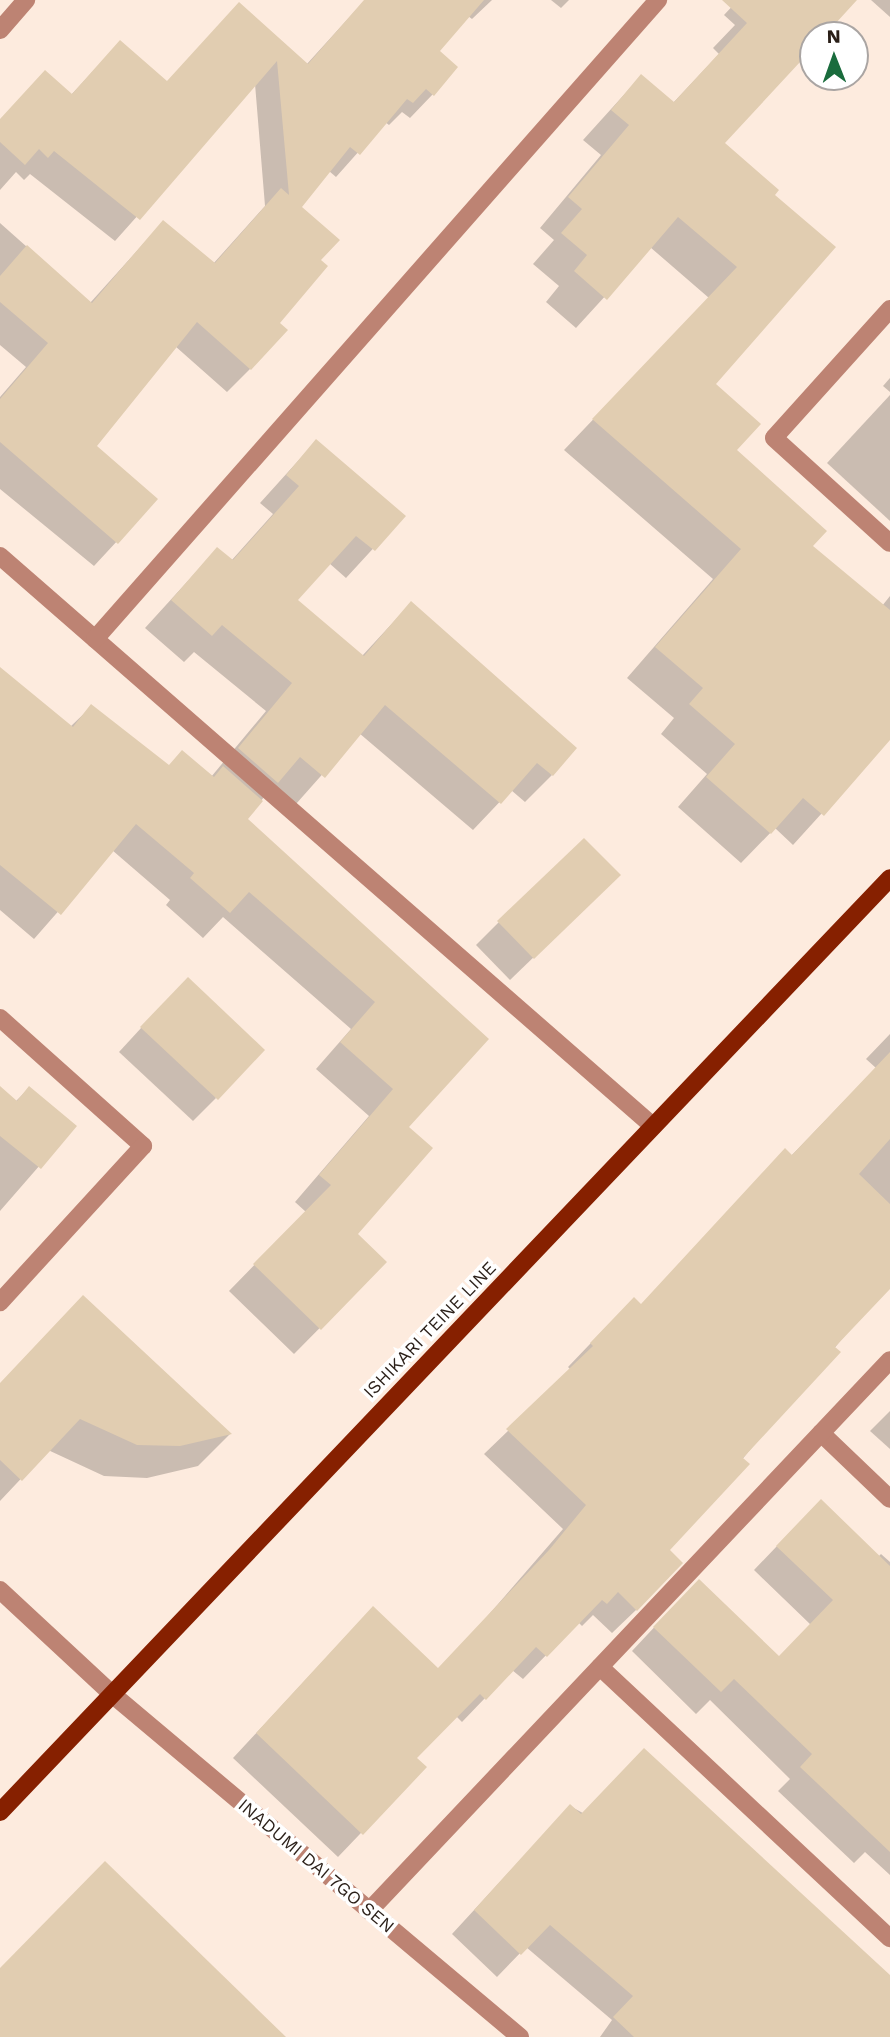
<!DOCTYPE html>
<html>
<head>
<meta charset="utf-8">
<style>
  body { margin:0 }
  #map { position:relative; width:890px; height:2037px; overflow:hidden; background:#fdebde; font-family:"Work Sans",sans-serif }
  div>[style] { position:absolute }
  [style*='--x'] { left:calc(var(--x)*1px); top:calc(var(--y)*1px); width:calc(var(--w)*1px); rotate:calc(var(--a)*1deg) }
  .shadow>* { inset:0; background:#0003 }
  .building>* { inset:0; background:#e1cdb1 }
  .minor>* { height:18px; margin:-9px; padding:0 9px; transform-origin:9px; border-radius:9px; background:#bd8373 }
  .tertiary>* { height:18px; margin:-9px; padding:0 9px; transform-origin:9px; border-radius:9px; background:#bd8373 }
  .primary>* { height:18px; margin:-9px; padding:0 9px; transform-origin:9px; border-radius:9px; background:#862000 }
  span { translate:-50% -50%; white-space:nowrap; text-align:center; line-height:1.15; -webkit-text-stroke:7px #fff; paint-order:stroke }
  .street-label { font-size:18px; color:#2a1f18 }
  .north { position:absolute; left:799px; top:21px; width:70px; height:70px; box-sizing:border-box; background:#fff; border:2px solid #aaa5a3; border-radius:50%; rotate:359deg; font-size:19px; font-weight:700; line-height:28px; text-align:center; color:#2a1f18 }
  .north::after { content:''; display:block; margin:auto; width:24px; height:32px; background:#1a6c3d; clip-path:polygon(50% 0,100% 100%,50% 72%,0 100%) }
</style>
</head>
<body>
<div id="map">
  <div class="shadow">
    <div style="clip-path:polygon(365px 0,492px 0,472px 19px,468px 16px,437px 51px,433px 94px,410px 118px,402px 112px,389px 125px,385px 122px,336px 177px,329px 171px,300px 207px,319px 260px,250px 369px,227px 392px,175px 346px,94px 446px,156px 499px,94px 566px,0 489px,0 397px,26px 367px,0 345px,0 223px,90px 303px,163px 222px,213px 264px,265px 206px,255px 84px,115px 241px,30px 174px,24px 180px,16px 172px,0 190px,0 120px,71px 95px,120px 42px,166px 83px,239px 5px,306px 65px)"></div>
    <div style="clip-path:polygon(551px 0,569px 0,561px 8px)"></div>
    <div style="clip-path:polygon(738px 0,854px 0,822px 35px,813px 35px,813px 45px,723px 143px,773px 195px,713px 384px,734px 450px,811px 547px,882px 606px,890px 596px,890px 738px,793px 845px,775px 828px,741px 863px,678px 807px,707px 774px,661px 734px,674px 718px,627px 678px,713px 579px,564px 450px,709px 298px,650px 247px,576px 328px,546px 302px,559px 286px,533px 264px,554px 240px,540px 228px,601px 155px,583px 140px,641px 76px,673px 103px,719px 54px,713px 48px,735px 25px,724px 15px)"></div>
    <div style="clip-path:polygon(871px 0,890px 0,890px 17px)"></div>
    <div style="clip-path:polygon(890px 378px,890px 392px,883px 386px)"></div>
    <div style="clip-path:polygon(890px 395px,890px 521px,827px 463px)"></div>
    <div style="clip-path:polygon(316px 441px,403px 516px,346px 578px,329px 563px,296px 600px,362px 656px,411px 603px,552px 775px,525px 802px,511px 790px,473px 830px,359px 733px,296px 804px,274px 785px,245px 820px,487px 1039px,407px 1127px,355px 1234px,385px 1262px,294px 1354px,229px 1291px,306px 1212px,295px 1202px,369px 1116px,316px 1069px,351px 1029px,223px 917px,203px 938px,166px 905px,170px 900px,112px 850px,34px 939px,0 910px,0 669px,70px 727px,91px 707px,168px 767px,211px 777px,266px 711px,194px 652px,184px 662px,145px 628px,217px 549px,231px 561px,273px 514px,260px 503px)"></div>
    <div style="clip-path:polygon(595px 898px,510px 980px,476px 945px,499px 922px)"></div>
    <div style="clip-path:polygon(165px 1002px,216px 1098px,193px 1121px,119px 1052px)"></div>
    <div style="clip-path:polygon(890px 1034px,890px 1281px,667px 1550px,636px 1610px,612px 1633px,593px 1615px,582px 1626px,578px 1622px,523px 1679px,512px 1670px,462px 1722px,456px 1716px,414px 1758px,424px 1767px,338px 1857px,233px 1758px,350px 1632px,438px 1670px,472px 1634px,563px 1529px,484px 1454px,571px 1370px,568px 1367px,610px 1323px,640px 1306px,791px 1156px,876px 1068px,866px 1059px)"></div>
    <div style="clip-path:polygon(29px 1088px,74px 1126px,0 1211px,0 1094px,15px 1102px)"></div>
    <div style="clip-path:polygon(0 1383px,230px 1434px,198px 1466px,147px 1478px,104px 1476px,48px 1450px,0 1501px)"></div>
    <div style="clip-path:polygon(890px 1411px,890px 1449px,870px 1431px)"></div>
    <div style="clip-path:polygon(798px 1524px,878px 1557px,881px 1554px,890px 1562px,890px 1875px,865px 1852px,854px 1863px,778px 1791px,790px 1779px,710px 1700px,696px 1714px,632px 1651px,676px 1604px,778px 1658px,811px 1625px,754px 1570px)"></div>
    <div style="clip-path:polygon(570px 1806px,890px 1981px,890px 2037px,600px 2037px,612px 2020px,526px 1947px,497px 1977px,452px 1934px)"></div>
  </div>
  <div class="building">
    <div style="clip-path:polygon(364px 0,484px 0,440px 51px,458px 67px,434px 96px,426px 89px,413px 103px,407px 99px,360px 155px,350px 147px,302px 207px,340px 240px,321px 260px,328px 266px,280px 323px,288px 330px,251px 370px,197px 322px,97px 446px,158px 499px,118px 544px,0 442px,0 399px,48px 343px,0 302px,0 276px,27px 245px,92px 303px,163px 220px,215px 263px,281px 188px,289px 195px,277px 61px,140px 220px,54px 151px,48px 158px,39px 149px,25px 165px,0 142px,0 119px,45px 70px,72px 94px,120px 40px,167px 81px,239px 2px,308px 64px)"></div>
    <div style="clip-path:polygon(722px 0,857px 0,825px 35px,813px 35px,813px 48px,725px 143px,779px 190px,775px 195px,836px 247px,716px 384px,761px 424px,737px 450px,827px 531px,813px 546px,890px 610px,890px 740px,824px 816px,803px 798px,771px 834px,706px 777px,735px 744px,689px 704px,703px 688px,655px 647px,741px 549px,592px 419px,737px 267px,678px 217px,607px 300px,574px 271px,587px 255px,561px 233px,582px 209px,568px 197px,629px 125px,611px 110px,641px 74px,674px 102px,747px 23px)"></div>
    <div style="clip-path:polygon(316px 439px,406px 516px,375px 551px,356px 536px,298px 600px,364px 656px,411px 601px,577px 748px,553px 776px,537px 763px,501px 804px,385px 705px,325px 778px,300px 757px,278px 783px,238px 748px,292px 683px,222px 625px,212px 636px,171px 600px,217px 547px,233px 560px,299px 486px,286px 475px)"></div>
    <div style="clip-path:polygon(0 667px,73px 727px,91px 704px,169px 765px,182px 750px,214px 777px,223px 766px,263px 801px,248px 819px,489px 1039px,409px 1127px,433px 1148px,358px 1234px,387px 1262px,321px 1330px,253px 1264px,331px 1185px,319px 1175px,393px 1089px,340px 1042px,375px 1002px,249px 892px,230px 913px,190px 878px,194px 873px,136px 824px,61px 915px,0 865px)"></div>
    <div style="clip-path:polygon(584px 838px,621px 875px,534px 959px,497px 921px)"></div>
    <div style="clip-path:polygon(188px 977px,265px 1050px,218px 1100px,140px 1027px)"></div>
    <div style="clip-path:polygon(890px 1052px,890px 1139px,859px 1174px,890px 1204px,890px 1289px,835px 1347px,841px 1352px,743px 1458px,750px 1464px,670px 1550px,683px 1563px,637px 1611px,618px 1592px,607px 1604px,602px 1600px,547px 1657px,536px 1647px,486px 1700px,480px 1694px,417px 1758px,427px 1767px,363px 1835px,256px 1733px,373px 1606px,438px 1668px,549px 1550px,586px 1505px,506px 1429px,593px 1346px,590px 1343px,634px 1297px,641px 1304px,785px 1148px,792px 1155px)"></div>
    <div style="clip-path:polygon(0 1086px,17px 1101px,29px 1086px,77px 1126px,41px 1169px,0 1136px)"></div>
    <div style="clip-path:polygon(83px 1295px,232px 1434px,180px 1446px,137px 1445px,80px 1419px,22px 1481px,0 1460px,0 1383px)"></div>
    <div style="clip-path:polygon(821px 1499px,890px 1566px,890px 1852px,800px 1767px,812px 1754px,734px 1679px,721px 1692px,653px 1627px,699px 1579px,779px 1656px,833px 1600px,776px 1546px)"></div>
    <div style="clip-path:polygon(644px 1748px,890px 1975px,890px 2037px,634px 2037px,613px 2017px,633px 1996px,550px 1925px,521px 1955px,474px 1910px,570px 1804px,581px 1814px)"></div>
    <div style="clip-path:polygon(105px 1861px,286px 2037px,0 2037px,0 1968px)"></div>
  </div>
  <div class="minor">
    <div style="--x:0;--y:30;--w:40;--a:-49"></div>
    <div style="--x:890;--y:309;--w:173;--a:132"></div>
    <div style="--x:774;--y:438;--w:156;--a:42.2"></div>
    <div style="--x:0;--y:556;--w:867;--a:41.12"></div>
    <div style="--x:95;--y:639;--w:852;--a:-48.62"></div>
    <div style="--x:0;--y:1018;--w:192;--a:41.8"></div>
    <div style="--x:143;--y:1146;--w:212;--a:132.5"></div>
    <div style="--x:821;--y:1433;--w:95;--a:43.7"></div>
    <div style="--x:600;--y:1667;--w:397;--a:43.1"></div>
    <div style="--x:369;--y:1911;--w:758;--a:-46.6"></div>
  </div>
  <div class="tertiary">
    <div style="--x:0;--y:1590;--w:153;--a:42.9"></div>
    <div style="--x:112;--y:1694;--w:533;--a:40.05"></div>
  </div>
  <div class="primary">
    <div style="--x:0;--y:1812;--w:1290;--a:-46.38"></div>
  </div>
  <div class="street-label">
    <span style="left:430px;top:1330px;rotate:-46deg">ISHIKARI TEINE LINE</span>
    <span style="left:316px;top:1866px;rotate:40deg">INADUMI DAI 7GO SEN</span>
  </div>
  <div class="north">N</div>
</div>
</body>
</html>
